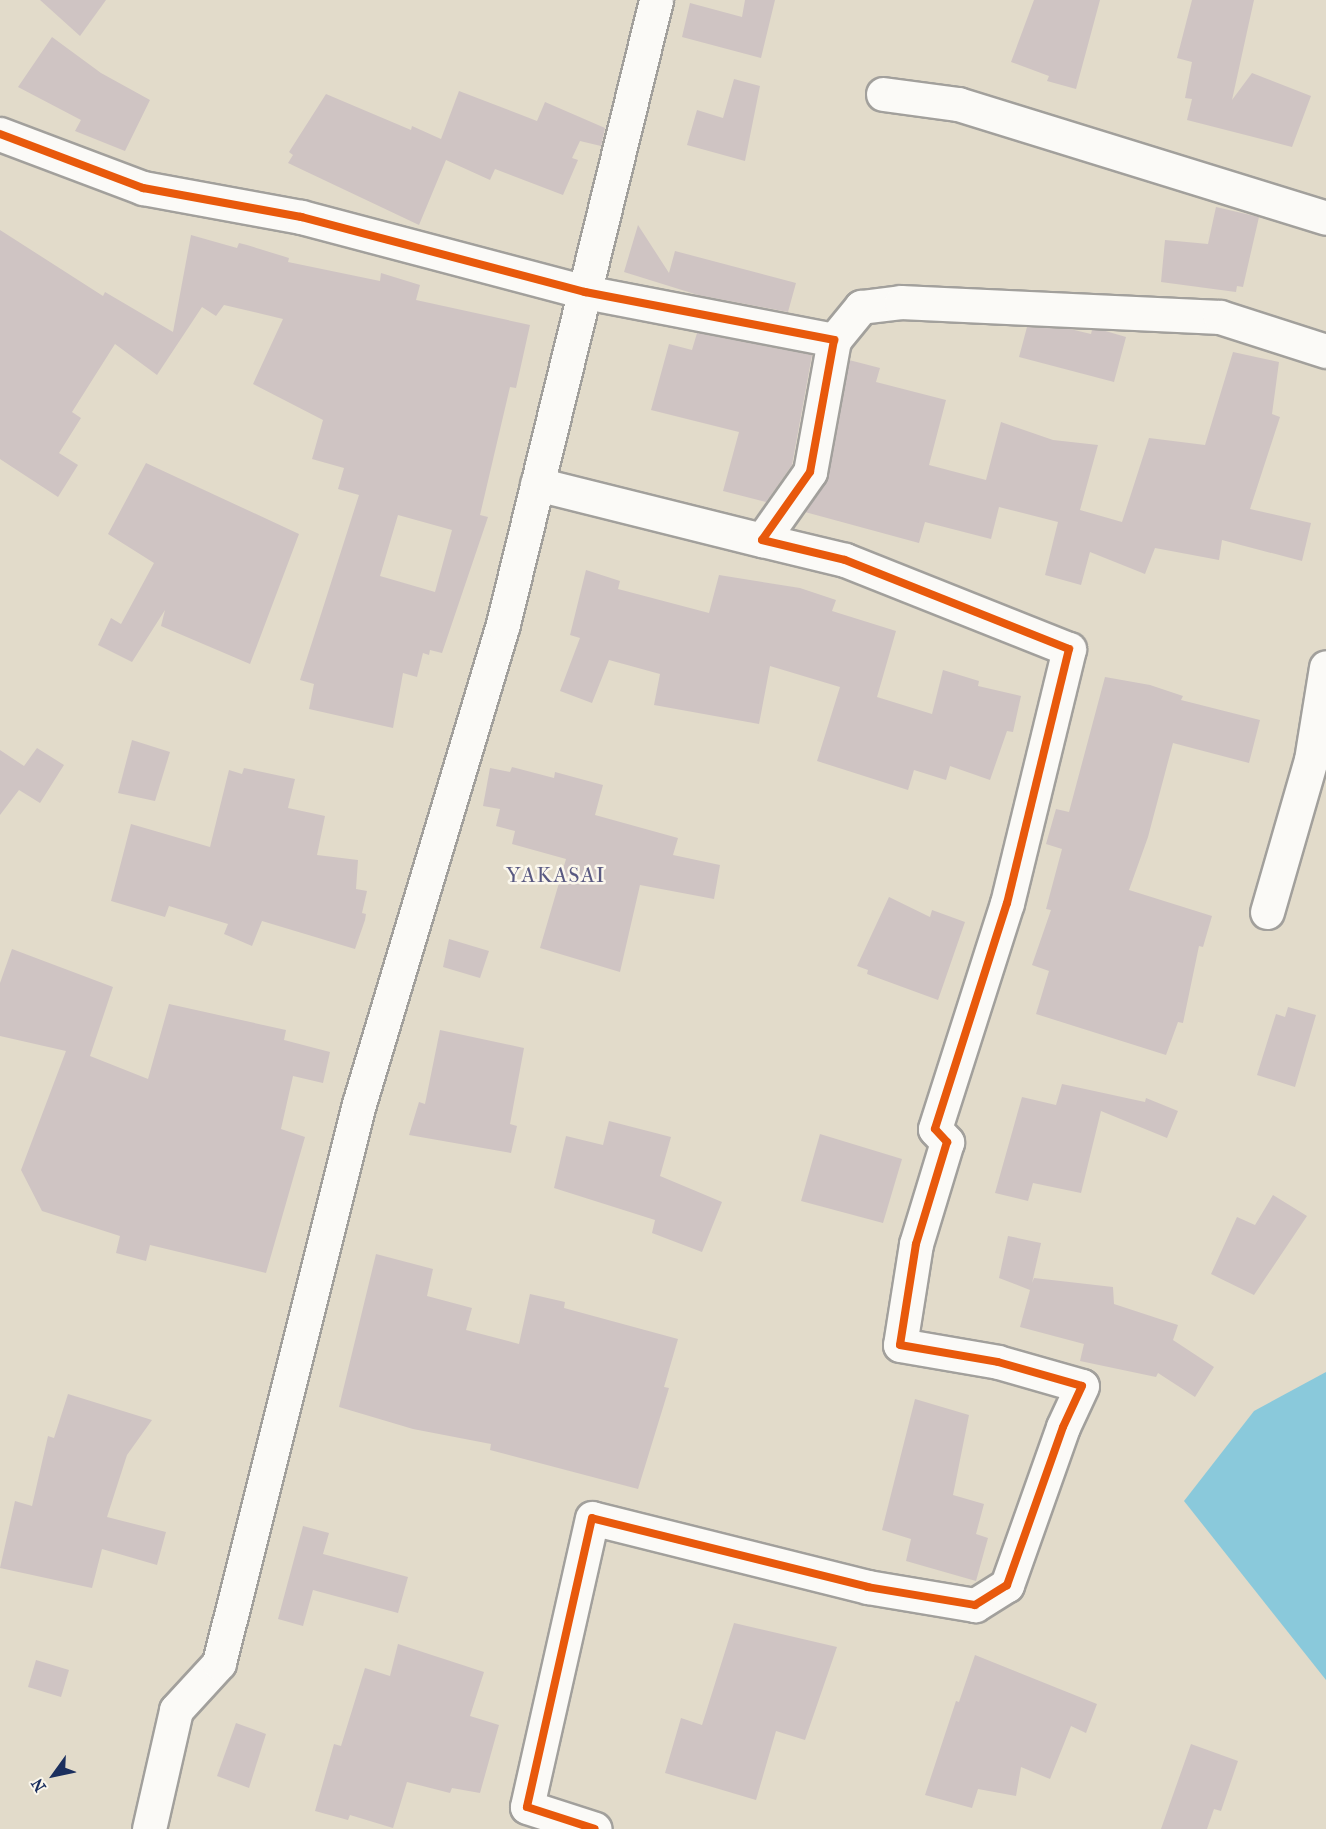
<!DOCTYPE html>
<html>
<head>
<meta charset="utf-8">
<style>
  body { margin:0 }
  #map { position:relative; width:1326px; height:1829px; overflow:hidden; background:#e2dbca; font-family:"IM FELL French Canon",serif }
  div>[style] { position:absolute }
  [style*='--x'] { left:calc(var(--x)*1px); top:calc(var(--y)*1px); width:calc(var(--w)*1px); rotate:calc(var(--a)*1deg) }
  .water>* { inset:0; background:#8ac9db }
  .building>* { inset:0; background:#cfc4c3 }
  .roads { filter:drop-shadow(2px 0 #a2a09c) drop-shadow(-2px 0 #a2a09c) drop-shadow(0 2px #a2a09c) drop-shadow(0 -2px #a2a09c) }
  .minor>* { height:33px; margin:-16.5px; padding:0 16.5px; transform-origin:16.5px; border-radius:16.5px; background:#fbfaf7 }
  .cycleway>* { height:8px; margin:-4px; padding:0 4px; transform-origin:4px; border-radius:4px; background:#e8590c }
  span { translate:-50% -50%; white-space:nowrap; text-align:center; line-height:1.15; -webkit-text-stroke:5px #fbf7ec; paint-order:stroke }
  .quarter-label { font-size:21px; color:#595982; letter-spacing:1.5px }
  .north { position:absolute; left:24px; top:1745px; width:60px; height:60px; -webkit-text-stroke:4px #fbf7ec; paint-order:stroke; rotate:237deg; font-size:16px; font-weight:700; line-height:24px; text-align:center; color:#1b2f5e }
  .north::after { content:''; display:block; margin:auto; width:21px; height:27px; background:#1b2f5e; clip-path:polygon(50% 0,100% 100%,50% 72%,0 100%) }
</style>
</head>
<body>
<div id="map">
  <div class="water">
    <div style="clip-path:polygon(1326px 1372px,1326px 1680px,1184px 1501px,1254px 1411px)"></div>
  </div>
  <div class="building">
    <div style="clip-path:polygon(40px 0,106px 0,80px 36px)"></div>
    <div style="clip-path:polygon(745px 0,775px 0,761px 58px,682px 37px,690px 3px,742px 17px)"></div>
    <div style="clip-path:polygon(1034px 0,1100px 0,1076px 89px,1047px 81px,1049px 76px,1011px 62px)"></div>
    <div style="clip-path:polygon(1192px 0,1254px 0,1232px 100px,1252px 73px,1311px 96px,1292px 147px,1187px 120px,1192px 99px,1185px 98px,1192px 62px,1177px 58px)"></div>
    <div style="clip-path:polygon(52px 37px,101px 73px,150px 100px,125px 151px,75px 131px,81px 120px,18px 87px)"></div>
    <div style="clip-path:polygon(734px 79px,760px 86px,745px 161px,687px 145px,697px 110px,723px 118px)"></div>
    <div style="clip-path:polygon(459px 91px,537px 121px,545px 102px,605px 128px,601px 146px,580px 141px,572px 158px,578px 160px,563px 195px,495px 169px,490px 180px,446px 160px,419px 225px,288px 163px,293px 155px,289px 152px,326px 94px,411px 130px,412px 126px,441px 139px)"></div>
    <div style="clip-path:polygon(1216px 207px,1259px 217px,1243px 287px,1237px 286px,1236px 292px,1161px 282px,1165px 240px,1208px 244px)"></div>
    <div style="clip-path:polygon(638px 225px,669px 273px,675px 251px,796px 283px,788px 312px,698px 295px,624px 272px)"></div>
    <div style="clip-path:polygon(evenodd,0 230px,103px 296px,105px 292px,173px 332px,191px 235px,237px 248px,239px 243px,247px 245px,289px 258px,288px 262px,380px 281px,381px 273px,420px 285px,416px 300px,530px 325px,516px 388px,510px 387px,480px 515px,488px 517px,442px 653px,430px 650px,429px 655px,423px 653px,417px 677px,403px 673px,393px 728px,309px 709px,314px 684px,300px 680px,359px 495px,338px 489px,344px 468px,312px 459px,323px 420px,253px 384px,283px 319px,224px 305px,216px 316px,202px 307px,157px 375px,115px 344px,72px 412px,81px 418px,59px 453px,78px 465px,58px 497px,0 459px,0 230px,398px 515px,452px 530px,435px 592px,380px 576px,398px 515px)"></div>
    <div style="clip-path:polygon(1027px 327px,1070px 329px,1091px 334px,1092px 330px,1102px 330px,1126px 337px,1114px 382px,1019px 357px)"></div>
    <div style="clip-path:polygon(697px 333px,812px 355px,792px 465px,766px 502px,723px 491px,739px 432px,651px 410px,669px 344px,692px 350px)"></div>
    <div style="clip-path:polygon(1233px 352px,1279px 362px,1272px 414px,1280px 417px,1250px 509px,1311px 523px,1302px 561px,1222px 540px,1219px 560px,1155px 548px,1145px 574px,1090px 552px,1081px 585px,1045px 575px,1058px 522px,999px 507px,991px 539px,925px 522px,919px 543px,805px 512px,828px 476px,849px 360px,880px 368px,876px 382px,946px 400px,929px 465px,986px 480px,1001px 422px,1053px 440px,1098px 445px,1080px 510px,1122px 522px,1149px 438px,1205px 445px)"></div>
    <div style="clip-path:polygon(146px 463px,299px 534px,250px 664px,161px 626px,165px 610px,132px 662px,98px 645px,111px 618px,121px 624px,154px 563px,108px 534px)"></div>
    <div style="clip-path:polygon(586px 570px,620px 581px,618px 589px,709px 613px,719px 575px,800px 588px,836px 600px,832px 611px,896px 631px,877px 697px,932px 714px,943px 670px,979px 681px,978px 686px,1021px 696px,1013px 732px,1007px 731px,990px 780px,950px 766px,946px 780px,914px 770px,908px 790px,817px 761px,840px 687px,770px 666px,759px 724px,654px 705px,660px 674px,609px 660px,592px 703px,560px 691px,580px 638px,570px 635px)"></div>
    <div style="clip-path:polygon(1105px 677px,1150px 685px,1183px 696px,1181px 700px,1260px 720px,1249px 763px,1173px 743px,1148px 837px,1129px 890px,1212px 916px,1203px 947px,1199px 946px,1183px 1023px,1178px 1022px,1166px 1055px,1036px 1014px,1049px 971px,1032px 965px,1051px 910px,1046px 909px,1062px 849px,1046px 844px,1056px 809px,1069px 812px)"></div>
    <div style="clip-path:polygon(132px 740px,170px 752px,155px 801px,118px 793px)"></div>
    <div style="clip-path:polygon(37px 748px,64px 765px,40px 803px,19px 790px,0 815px,0 750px,24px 766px)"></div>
    <div style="clip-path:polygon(512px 767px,554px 778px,555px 772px,603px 785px,595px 815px,678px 838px,673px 855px,720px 865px,714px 899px,640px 885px,620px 972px,540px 948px,566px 859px,512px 844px,515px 831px,496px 826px,500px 809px,483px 806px,490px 768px,510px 772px)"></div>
    <div style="clip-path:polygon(244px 768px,295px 779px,288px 808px,325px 816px,317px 855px,358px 860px,356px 889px,367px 891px,362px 913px,366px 914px,365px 920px,355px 949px,262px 921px,252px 946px,224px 934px,228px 924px,169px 906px,165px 917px,111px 901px,131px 824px,210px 847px,229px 770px,242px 774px)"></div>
    <div style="clip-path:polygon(889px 897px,930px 917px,932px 910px,965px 922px,938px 1000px,867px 974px,868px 970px,857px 966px)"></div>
    <div style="clip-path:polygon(449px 939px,489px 951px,480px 978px,443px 967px)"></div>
    <div style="clip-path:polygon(12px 949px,113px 987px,90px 1056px,148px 1079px,169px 1004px,286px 1030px,284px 1040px,330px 1052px,323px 1083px,293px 1076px,281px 1129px,305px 1137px,266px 1273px,150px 1245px,146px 1261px,116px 1253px,120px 1236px,42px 1211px,21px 1170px,66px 1051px,0 1036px,0 983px)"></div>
    <div style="clip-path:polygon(1288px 1007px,1316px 1015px,1295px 1087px,1257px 1075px,1276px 1014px,1285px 1017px)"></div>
    <div style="clip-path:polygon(440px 1030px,524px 1048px,510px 1124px,517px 1126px,511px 1153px,409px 1135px,419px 1102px,425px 1104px)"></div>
    <div style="clip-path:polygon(1062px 1084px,1145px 1102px,1146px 1098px,1178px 1111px,1167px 1138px,1101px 1111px,1081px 1193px,1033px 1183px,1028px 1201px,995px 1193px,1022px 1097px,1056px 1105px)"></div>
    <div style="clip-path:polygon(609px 1121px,671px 1137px,660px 1176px,722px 1202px,702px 1252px,652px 1233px,655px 1220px,554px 1188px,566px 1136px,603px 1145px)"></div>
    <div style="clip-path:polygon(820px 1134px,902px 1159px,883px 1223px,801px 1201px)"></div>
    <div style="clip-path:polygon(1273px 1195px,1307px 1216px,1254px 1295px,1211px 1274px,1237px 1217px,1255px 1225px)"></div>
    <div style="clip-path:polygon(1008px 1236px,1041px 1243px,1032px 1283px,1034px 1278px,1113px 1287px,1114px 1304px,1178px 1325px,1173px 1340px,1214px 1367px,1195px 1397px,1158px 1373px,1156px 1377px,1080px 1361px,1084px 1344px,1020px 1327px,1030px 1290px,999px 1278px)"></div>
    <div style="clip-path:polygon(376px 1254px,433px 1269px,427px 1296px,472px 1308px,466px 1330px,519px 1344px,530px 1294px,565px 1302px,564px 1308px,678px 1339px,664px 1387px,669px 1388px,638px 1489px,490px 1450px,491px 1444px,413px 1429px,339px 1407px)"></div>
    <div style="clip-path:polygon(68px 1394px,152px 1420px,127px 1455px,107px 1517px,166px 1532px,157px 1565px,102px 1549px,92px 1588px,0 1568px,15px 1501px,32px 1506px,48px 1436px,54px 1438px)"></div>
    <div style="clip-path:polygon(915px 1399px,969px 1415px,953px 1495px,984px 1504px,976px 1534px,988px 1538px,976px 1581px,906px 1561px,911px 1539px,882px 1530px)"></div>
    <div style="clip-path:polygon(303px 1526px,329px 1533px,323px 1554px,408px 1577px,398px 1613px,313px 1590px,303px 1626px,278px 1619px)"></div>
    <div style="clip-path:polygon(734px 1623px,837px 1647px,805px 1740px,776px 1731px,756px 1800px,665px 1773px,681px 1718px,702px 1725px)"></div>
    <div style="clip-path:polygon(398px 1644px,484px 1672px,470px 1716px,499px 1725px,480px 1793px,452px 1788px,450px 1793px,407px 1782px,393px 1828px,350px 1815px,348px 1820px,315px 1811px,334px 1744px,341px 1746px,365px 1668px,390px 1676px)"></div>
    <div style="clip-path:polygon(975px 1655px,1097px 1704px,1086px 1733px,1071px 1726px,1050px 1779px,1021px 1767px,1016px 1796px,978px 1789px,972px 1808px,925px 1795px,956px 1701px,959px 1702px)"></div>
    <div style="clip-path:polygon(36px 1660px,69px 1670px,61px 1697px,28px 1687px)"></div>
    <div style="clip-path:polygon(236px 1723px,266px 1734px,249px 1788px,217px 1776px)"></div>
    <div style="clip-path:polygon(1191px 1744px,1238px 1761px,1221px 1811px,1214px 1809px,1207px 1829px,1161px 1829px)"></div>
  </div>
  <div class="roads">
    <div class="minor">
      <div style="--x:883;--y:94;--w:76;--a:7.6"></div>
      <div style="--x:958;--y:104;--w:385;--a:17.2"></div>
      <div style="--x:0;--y:134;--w:153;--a:20.7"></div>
      <div style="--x:143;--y:188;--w:161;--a:10.4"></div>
      <div style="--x:301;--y:217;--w:294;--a:14.8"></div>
      <div style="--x:585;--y:292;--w:254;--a:10.9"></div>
      <div style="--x:834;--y:340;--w:134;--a:100.3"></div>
      <div style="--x:810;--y:472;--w:83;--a:125.2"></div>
      <div style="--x:762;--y:540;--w:85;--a:13.5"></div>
      <div style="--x:845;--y:560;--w:241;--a:21.7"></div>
      <div style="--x:1069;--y:649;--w:261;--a:103.7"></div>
      <div style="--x:1007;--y:903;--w:237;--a:107.7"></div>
      <div style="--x:935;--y:1129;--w:18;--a:47"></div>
      <div style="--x:947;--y:1142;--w:107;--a:106.9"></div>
      <div style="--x:916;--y:1244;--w:102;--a:99"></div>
      <div style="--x:900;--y:1345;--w:99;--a:9.8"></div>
      <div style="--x:998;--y:1362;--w:87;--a:15.9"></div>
      <div style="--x:1082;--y:1386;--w:45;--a:114.9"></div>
      <div style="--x:1063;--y:1427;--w:168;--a:109.5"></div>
      <div style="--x:1007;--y:1585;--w:38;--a:148"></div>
      <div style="--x:975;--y:1605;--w:109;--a:-170.5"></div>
      <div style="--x:868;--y:1587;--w:284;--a:-166"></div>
      <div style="--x:592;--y:1518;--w:296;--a:102.7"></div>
      <div style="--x:527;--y:1807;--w:71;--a:17.9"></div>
      <div style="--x:834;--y:340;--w:43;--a:-50.7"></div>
      <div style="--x:861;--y:307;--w:40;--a:-7.1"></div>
      <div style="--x:901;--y:302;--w:319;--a:2.7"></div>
      <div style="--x:1220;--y:317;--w:111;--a:17.8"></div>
      <div style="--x:537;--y:484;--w:232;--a:14"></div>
      <div style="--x:1267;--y:912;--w:158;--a:-73.9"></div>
      <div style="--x:1311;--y:760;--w:94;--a:-80.8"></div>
      <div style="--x:149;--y:1829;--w:122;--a:-77.2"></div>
      <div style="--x:176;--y:1710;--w:64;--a:-47.5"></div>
      <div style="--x:219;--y:1663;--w:576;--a:-75.94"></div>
      <div style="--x:359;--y:1104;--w:501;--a:-73.3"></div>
      <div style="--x:503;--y:624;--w:642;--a:-76.22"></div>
    </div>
  </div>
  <div class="cycleway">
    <div style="--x:0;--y:134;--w:153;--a:20.7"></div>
    <div style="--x:143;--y:188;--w:161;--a:10.4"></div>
    <div style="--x:301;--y:217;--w:294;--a:14.8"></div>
    <div style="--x:585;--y:292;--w:254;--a:10.9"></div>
    <div style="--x:834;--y:340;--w:134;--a:100.3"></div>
    <div style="--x:810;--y:472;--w:83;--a:125.2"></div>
    <div style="--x:762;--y:540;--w:85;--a:13.5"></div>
    <div style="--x:845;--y:560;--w:241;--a:21.7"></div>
    <div style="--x:1069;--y:649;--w:261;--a:103.7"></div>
    <div style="--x:1007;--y:903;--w:237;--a:107.7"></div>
    <div style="--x:935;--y:1129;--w:18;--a:47"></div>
    <div style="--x:947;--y:1142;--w:107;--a:106.9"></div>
    <div style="--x:916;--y:1244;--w:102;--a:99"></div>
    <div style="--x:900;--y:1345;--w:99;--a:9.8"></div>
    <div style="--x:998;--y:1362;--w:87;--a:15.9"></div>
    <div style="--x:1082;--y:1386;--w:45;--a:114.9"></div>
    <div style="--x:1063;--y:1427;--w:168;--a:109.5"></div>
    <div style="--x:1007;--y:1585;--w:38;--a:148"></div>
    <div style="--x:975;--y:1605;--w:109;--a:-170.5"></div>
    <div style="--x:868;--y:1587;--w:284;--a:-166"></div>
    <div style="--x:592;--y:1518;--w:296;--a:102.7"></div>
    <div style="--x:527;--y:1807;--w:71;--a:17.9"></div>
  </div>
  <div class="quarter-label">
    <span style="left:556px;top:875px">YAKASAI</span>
  </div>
  <div class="north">N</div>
</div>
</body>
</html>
